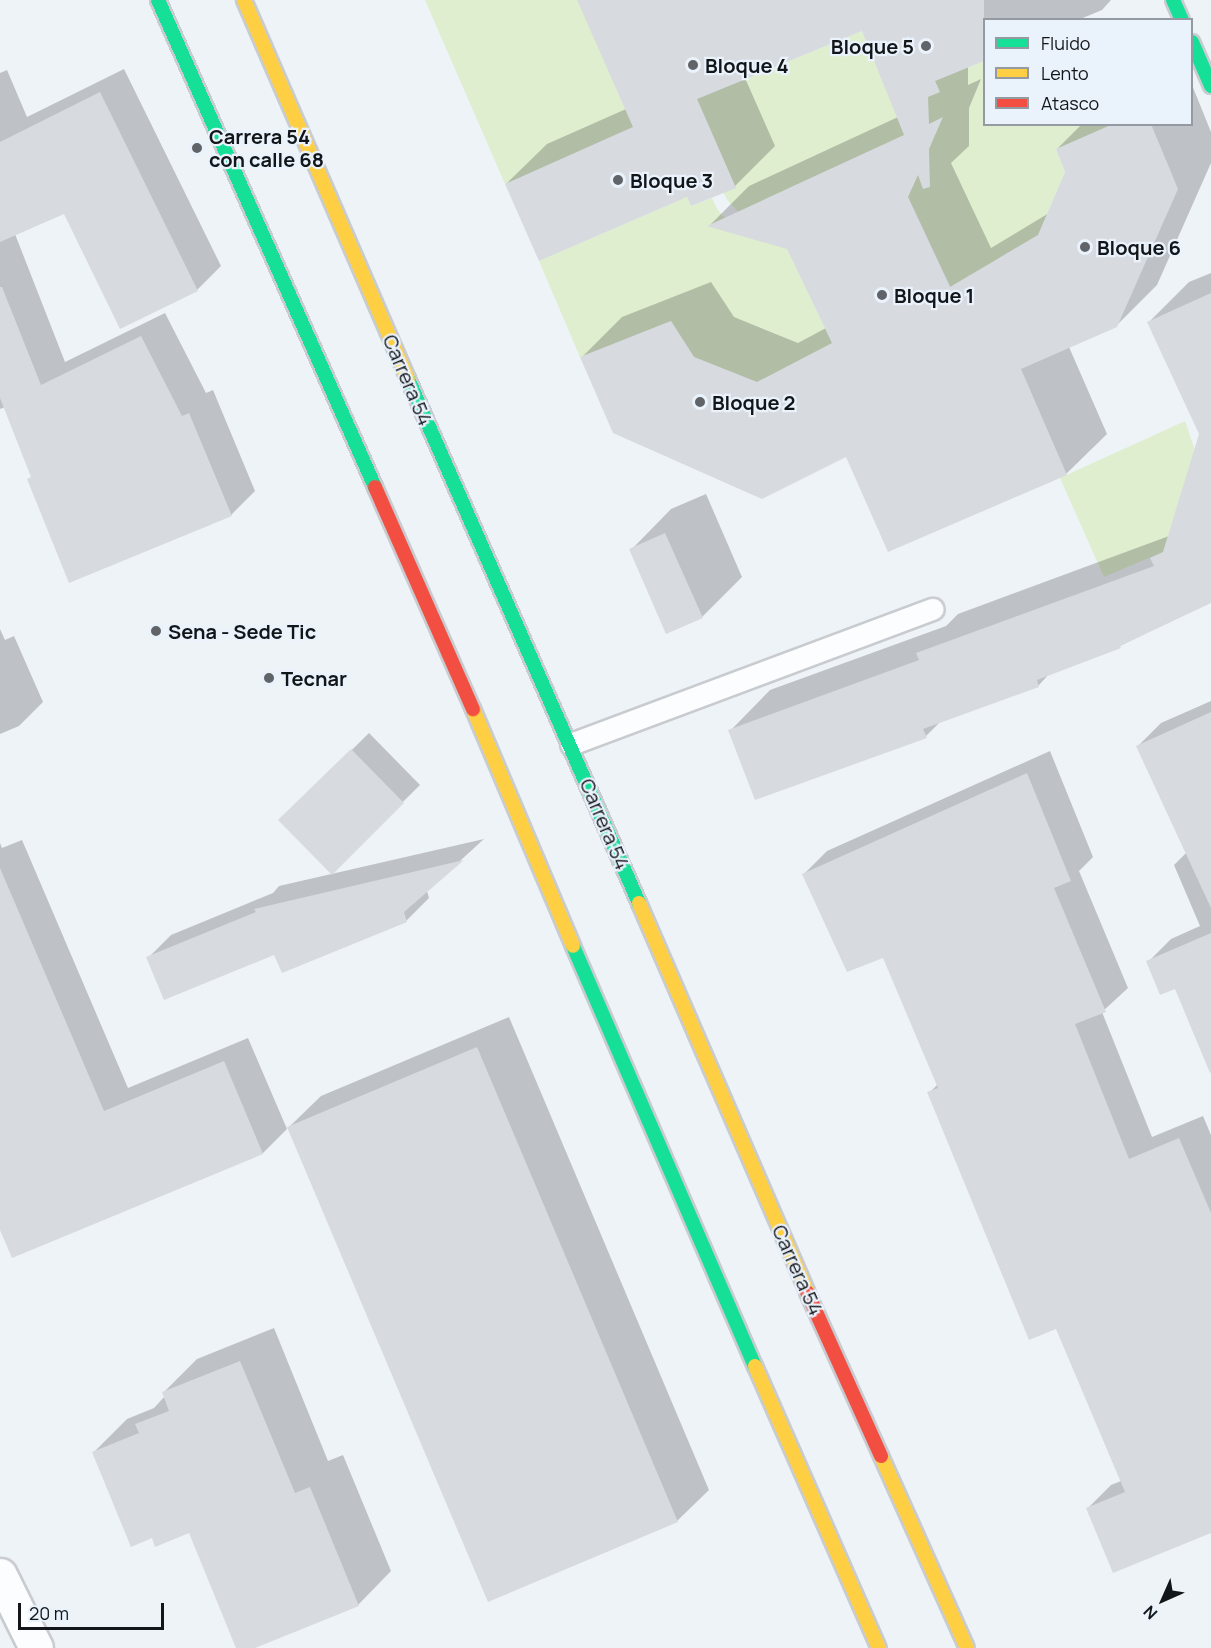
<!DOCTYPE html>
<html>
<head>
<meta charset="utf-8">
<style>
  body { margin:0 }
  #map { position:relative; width:1211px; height:1648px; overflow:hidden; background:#eef3f8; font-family:Manrope,sans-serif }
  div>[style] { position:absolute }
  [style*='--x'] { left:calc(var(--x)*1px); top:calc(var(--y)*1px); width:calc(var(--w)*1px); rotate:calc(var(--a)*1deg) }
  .green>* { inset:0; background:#deeecf }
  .shadow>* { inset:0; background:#0003 }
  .building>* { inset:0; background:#d7dade }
  .roads { filter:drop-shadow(2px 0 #c8cbcf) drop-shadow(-2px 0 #c8cbcf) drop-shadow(0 2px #c8cbcf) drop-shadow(0 -2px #c8cbcf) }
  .lane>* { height:21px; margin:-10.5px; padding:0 10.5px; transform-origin:10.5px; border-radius:10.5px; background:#fcfdfe }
  .street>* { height:33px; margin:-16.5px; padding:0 16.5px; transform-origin:16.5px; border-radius:16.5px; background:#fcfdfe }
  .fast>* { height:14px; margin:-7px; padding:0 7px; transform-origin:7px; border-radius:7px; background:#16e098 }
  .slow>* { height:14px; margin:-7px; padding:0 7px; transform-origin:7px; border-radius:7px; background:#ffcf43 }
  .jam>* { height:14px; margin:-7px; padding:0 7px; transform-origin:7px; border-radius:7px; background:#f24e42 }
  .dots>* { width:16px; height:16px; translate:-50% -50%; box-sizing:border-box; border:3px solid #eaf2fc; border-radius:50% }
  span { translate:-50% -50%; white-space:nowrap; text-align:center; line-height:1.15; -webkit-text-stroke:4.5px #eaf2fc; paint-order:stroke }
  .poi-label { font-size:20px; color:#131619; font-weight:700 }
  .right { translate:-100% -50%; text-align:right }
  .left { translate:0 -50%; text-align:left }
  .street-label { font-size:20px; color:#131619 }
  .legend { position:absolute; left:983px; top:18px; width:210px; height:108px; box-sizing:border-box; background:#eaf2fc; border:2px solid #949aa1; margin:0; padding:8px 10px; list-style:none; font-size:18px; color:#131619 }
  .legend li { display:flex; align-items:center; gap:12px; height:30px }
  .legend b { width:30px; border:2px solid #949aa1 }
  .north { position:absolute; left:1133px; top:1570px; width:60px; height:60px; -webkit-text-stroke:4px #eaf2fc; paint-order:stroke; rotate:225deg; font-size:16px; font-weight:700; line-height:24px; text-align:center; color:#131619 }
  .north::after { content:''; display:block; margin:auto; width:21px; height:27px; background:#131619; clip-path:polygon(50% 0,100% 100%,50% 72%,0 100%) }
  .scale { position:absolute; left:18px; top:1603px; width:146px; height:27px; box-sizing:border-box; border:3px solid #131619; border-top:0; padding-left:8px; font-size:18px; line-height:21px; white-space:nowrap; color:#131619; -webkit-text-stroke:4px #eaf2fc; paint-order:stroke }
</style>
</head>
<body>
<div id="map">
  <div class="green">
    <div style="clip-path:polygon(425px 0,596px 0,581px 7px,633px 127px,505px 184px)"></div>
    <div style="clip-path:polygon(862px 31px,915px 150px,874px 149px,789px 188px,749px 223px,728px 201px,723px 192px,735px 186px,697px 99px)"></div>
    <div style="clip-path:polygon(984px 61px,984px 124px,1113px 125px,1056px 149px,1065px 172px,1038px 235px,997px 259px,980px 349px,903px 186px,917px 177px,929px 149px,929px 122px,923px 99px,940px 92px,935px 81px)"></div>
    <div style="clip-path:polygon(687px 197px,691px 206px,712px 198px,717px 209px,741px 236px,783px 240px,859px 400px,757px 382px,694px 357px,671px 321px,580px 357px,539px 261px)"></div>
    <div style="clip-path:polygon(1185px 421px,1195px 450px,1163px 552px,1104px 577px,1060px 478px)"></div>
  </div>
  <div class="shadow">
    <div style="clip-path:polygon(589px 0,1111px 0,1102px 10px,1078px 20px,984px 20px,984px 59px,968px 66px,968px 85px,981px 79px,969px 108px,969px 146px,951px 163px,991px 248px,1049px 213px,1066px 172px,1057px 149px,1082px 124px,1192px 124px,1192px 85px,1211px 132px,1211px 163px,1157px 285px,1116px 326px,1069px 347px,1107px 434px,1066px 474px,847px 455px,582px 357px,622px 317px,711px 282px,734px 317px,798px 343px,826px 328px,788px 248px,710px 225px,749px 186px,898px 117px,863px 29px,745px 78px,775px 146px,735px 186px,692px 204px,687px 195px,506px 184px,547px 144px,626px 109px)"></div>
    <div style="clip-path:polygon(124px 69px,221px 266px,197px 290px,65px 212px,15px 234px,65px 362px,165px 313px,206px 393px,213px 390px,255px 491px,231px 515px,32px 476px,5px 407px,0 409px,0 73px,7px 70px,27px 117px)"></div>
    <div style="clip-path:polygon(1211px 273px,1211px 601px,1120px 646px,1050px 673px,1039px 685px,941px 721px,926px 736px,730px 731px,770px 690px,946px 626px,958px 614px,1169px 536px,1201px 434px,1149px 322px,1189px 282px)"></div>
    <div style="clip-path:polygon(706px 494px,742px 577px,702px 617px,631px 550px,671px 509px)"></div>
    <div style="clip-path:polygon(0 629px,5px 640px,14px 636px,43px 702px,19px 726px,0 734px)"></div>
    <div style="clip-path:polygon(1211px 701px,1211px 1039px,1176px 987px,1148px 962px,1171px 939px,1200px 926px,1174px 865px,1187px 852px,1138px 746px,1161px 723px)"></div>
    <div style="clip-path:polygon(369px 733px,420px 785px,332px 872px,281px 820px)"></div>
    <div style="clip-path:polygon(1050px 751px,1093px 857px,1079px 871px,1128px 988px,1102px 1012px,1152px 1137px,1203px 1116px,1211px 1135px,1211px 1531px,1088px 1508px,1111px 1485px,1121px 1481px,1056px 1327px,929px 1093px,938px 1084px,884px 956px,804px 874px,827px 851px)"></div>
    <div style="clip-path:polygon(484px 839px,427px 891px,429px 898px,406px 921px,275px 953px,148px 958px,171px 935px,273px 893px,279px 886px)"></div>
    <div style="clip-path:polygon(22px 840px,128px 1088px,248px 1038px,287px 1129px,263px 1153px,0 1226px,0 843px,2px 848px)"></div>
    <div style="clip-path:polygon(509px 1017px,709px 1490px,677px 1521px,289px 1127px,321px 1096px)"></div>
    <div style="clip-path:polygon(274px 1328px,328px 1461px,343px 1455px,391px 1571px,358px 1605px,251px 1648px,238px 1648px,190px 1531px,153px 1536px,94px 1452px,127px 1419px,154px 1408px,165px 1396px,164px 1392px,197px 1359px)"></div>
  </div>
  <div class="building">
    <div style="clip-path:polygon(577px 0,984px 0,984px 61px,935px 81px,940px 92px,928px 97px,929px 124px,943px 117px,929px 149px,930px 187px,923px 189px,918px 175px,908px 197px,950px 287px,1038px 235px,1065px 172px,1056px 149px,1113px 124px,1151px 124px,1178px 189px,1117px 327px,1021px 369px,1067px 475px,888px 552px,846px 457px,762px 499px,613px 433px,580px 357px,671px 321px,694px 357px,757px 382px,832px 343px,787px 249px,707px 226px,904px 135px,862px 31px,697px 99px,736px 188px,691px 206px,687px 197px,539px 261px,505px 184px,633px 127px)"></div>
    <div style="clip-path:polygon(100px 92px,198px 291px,120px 329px,64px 214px,0 242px,0 142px)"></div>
    <div style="clip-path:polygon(0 287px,2px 287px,41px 385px,141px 336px,182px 416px,189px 413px,232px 516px,69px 583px,27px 479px,31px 477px,0 398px)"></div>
    <div style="clip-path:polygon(1211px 293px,1211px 603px,1120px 646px,1121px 648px,1037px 680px,1039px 687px,923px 729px,927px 738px,755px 800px,728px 730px,919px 660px,916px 653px,1154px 566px,1150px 558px,1163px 552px,1199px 434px,1147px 322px)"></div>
    <div style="clip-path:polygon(665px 533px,703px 618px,666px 634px,629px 549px)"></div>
    <div style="clip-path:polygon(1211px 712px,1211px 908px,1136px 746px)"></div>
    <div style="clip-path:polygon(351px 749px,404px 803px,332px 875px,278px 820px)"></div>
    <div style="clip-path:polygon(1027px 773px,1071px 881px,1054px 888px,1106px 1012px,1075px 1024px,1129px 1159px,1179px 1138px,1211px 1213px,1211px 1533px,1113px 1573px,1086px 1508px,1125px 1492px,1056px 1329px,1029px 1340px,927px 1092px,938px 1088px,883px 958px,847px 972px,802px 874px)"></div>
    <div style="clip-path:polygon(464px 860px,404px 912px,407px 922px,282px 973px,274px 955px,164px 1000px,146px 957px,256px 912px,254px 909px)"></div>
    <div style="clip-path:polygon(0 868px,104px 1111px,224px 1061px,263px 1154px,12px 1258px,0 1230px)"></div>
    <div style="clip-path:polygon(1211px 933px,1211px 1072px,1210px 1073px,1175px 989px,1160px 995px,1146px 961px)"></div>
    <div style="clip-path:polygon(477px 1047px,678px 1522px,488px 1602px,287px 1127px)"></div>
    <div style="clip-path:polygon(240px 1361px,295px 1493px,310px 1487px,359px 1606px,255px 1648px,236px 1648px,189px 1533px,155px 1547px,152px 1538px,131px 1547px,92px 1452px,139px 1433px,135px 1424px,169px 1411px,162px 1392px)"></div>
  </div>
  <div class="roads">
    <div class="lane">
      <div style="--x:571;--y:744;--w:386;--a:-20.5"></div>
    </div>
    <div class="street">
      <div style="--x:0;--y:1575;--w:81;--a:63.7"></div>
    </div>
    <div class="fast">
      <div style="--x:158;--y:0;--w:533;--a:65.98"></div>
      <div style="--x:1173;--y:0;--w:22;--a:66"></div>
      <div style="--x:1192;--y:42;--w:48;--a:66.6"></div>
      <div style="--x:408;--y:379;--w:573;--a:66.21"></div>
      <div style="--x:573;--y:946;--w:458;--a:66.6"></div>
    </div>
    <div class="slow">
      <div style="--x:244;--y:0;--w:413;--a:66.6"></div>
      <div style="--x:473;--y:709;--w:257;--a:67.1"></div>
      <div style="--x:639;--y:903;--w:424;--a:66.6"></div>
      <div style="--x:755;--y:1366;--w:308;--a:66.3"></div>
      <div style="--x:881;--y:1456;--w:210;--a:65.9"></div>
    </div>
    <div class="jam">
      <div style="--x:375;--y:487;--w:243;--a:66.2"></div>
      <div style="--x:807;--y:1292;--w:180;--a:65.7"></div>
    </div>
  </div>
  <div class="dots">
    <div style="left:926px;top:46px;background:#606367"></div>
    <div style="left:693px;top:65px;background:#606367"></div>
    <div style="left:197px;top:148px;background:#606367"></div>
    <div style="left:618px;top:180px;background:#606367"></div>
    <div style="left:1085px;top:247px;background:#606367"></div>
    <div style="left:882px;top:295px;background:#606367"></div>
    <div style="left:700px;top:402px;background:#606367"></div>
    <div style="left:156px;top:631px;background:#606367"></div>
    <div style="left:269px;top:678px;background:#606367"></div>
  </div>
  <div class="poi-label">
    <span class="right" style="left:914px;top:46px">Bloque 5</span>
    <span class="left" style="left:705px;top:65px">Bloque 4</span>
    <span class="left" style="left:209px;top:148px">Carrera 54<br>con calle 68</span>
    <span class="left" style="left:630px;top:180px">Bloque 3</span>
    <span class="left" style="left:1097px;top:247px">Bloque 6</span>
    <span class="left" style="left:894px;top:295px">Bloque 1</span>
    <span class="left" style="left:712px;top:402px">Bloque 2</span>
    <span class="left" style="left:168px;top:631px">Sena - Sede Tic</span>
    <span class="left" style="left:281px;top:678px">Tecnar</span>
  </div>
  <div class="street-label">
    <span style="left:408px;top:380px;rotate:67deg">Carrera 54</span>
    <span style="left:605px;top:824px;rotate:67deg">Carrera 54</span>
    <span style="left:798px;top:1270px;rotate:66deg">Carrera 54</span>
  </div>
  <ul class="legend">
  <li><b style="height:8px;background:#16e098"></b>Fluido</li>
  <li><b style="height:8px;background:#ffcf43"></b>Lento</li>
  <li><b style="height:8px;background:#f24e42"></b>Atasco</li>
  </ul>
  <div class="north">N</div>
  <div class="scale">20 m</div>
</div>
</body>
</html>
